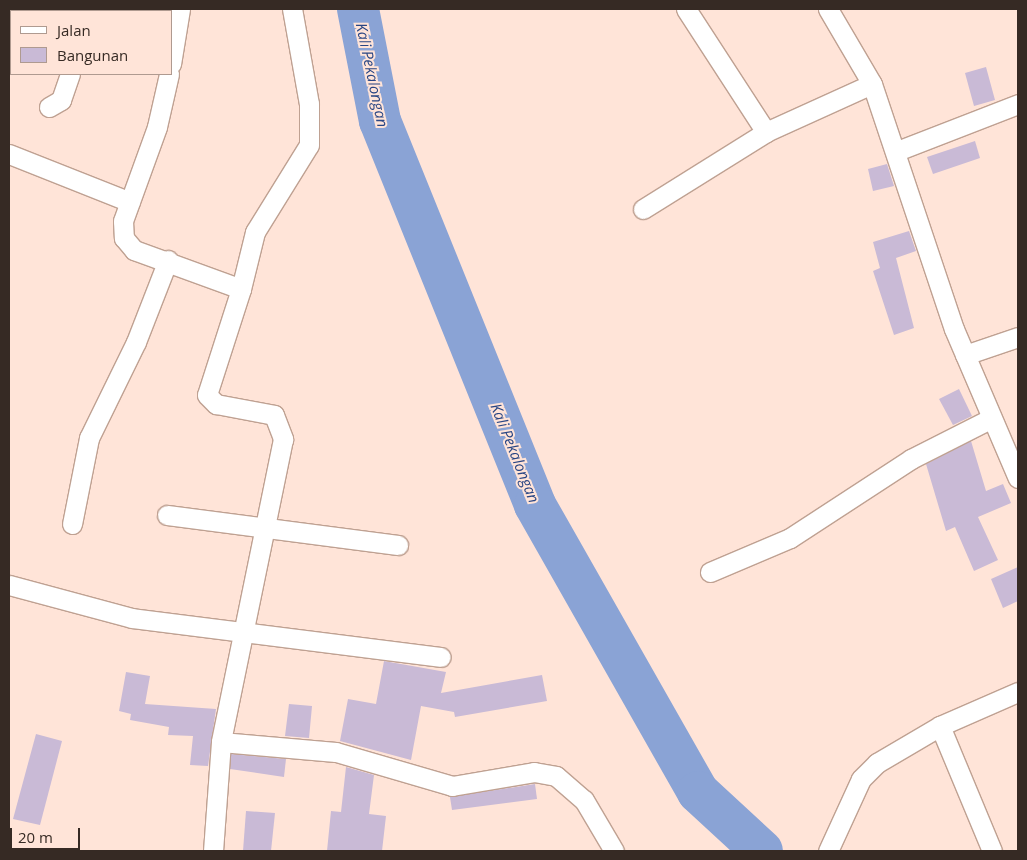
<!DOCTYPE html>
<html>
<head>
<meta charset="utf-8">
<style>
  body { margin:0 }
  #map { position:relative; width:1027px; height:860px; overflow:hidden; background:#ffe4d8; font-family:"Open Sans",sans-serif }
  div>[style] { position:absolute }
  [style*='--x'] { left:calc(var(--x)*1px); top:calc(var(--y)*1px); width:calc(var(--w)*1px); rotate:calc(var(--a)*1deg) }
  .river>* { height:42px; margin:-21px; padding:0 21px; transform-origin:21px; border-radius:21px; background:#8aa3d5 }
  .building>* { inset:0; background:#c9bad6 }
  .roads { filter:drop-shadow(1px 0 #bfa192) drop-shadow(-1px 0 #bfa192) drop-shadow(0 1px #bfa192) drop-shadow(0 -1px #bfa192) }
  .minor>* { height:19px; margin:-9.5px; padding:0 9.5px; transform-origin:9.5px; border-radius:9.5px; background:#fff }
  span { translate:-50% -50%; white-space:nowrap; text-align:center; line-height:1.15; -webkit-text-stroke:4px #ffe4d8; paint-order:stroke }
  .water-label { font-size:15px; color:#294583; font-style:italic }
  .frame { position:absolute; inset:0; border:10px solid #362a24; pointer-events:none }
  .legend { position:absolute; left:10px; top:10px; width:162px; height:65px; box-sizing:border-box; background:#ffe4d8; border:1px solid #af9a90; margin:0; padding:6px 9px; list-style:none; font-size:15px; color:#362a24 }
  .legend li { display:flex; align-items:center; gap:10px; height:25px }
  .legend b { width:25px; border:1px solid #af9a90 }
  .scale { position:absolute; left:10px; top:828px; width:70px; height:22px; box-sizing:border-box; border:2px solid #362a24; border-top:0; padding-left:6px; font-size:15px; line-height:18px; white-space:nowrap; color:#362a24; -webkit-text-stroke:4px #ffe4d8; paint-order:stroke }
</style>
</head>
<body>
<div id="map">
  <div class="river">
    <div style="--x:358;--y:9;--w:114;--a:78.9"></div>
    <div style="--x:380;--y:121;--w:414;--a:68"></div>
    <div style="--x:535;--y:505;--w:330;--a:60.4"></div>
    <div style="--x:698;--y:792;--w:87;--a:42.7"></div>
  </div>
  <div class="building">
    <div style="clip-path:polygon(986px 67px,995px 100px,974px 106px,965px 73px)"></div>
    <div style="clip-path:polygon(975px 141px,980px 158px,933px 174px,927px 157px)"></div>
    <div style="clip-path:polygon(887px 164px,894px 186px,873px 191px,868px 169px)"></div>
    <div style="clip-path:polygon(909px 231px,916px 251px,896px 258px,914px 328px,894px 335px,873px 271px,880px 268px,873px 242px)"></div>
    <div style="clip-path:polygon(959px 389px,972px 416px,953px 425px,939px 399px)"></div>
    <div style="clip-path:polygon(971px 441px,986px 491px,1003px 484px,1011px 503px,978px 517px,998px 560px,974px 571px,955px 527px,946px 531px,926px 464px)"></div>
    <div style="clip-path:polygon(1018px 567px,1018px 601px,1003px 608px,991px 579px)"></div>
    <div style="clip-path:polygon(384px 661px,446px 672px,441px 693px,542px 675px,547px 701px,455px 717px,454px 712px,421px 706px,411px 760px,340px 741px,348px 699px,376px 704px)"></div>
    <div style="clip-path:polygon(126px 672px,150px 676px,145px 704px,216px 709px,208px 766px,190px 765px,193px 736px,168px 735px,169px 727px,130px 720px,131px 714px,119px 711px)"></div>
    <div style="clip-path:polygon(289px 704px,312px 706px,309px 738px,285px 736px)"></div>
    <div style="clip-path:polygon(36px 734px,62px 741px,40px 825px,13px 819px)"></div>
    <div style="clip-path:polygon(231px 754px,286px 759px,284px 777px,230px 769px)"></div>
    <div style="clip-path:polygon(346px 767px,374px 775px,369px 814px,386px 816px,382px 851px,327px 851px,331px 811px,341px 812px)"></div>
    <div style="clip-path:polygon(535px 784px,537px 799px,452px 810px,450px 797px)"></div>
    <div style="clip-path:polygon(246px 811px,275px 813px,271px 851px,243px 851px)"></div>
  </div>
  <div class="roads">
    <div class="minor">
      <div style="--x:686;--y:9;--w:147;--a:57"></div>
      <div style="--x:828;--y:9;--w:87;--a:59.6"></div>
      <div style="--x:872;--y:84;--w:258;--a:71.5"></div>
      <div style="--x:954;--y:329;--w:162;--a:66.8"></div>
      <div style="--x:79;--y:11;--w:2;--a:-90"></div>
      <div style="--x:171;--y:64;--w:56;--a:-80.7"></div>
      <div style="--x:169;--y:74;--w:54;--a:102.8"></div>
      <div style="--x:157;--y:127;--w:100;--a:109.9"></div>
      <div style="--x:123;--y:221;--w:17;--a:87"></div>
      <div style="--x:124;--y:238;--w:16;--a:50"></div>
      <div style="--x:134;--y:250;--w:114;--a:20"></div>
      <div style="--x:241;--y:289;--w:111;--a:107.8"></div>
      <div style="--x:207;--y:395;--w:13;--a:45"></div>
      <div style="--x:216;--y:404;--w:59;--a:10.7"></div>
      <div style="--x:274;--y:415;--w:26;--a:69"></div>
      <div style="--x:283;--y:439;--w:309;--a:101.6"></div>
      <div style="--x:221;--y:742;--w:109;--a:94.2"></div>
      <div style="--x:49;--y:107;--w:14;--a:-30"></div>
      <div style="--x:61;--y:100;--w:28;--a:-71"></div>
      <div style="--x:897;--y:151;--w:130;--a:-21.2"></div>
      <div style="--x:9;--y:154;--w:130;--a:21.6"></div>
      <div style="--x:643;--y:209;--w:145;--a:-32"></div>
      <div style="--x:766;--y:132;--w:116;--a:-24.4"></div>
      <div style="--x:241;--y:289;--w:59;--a:-76.2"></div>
      <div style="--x:255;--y:232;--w:102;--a:-58.2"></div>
      <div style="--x:309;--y:145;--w:41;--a:-90"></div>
      <div style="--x:309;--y:104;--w:97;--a:-100.1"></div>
      <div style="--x:965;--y:355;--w:56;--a:-18.8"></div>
      <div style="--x:167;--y:515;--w:233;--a:7.4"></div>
      <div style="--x:72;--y:524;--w:88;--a:-78.8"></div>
      <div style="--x:89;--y:438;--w:107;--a:-63.9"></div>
      <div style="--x:136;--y:342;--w:88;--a:-68.7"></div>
      <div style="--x:710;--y:572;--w:87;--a:-23"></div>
      <div style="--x:790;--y:538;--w:145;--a:-33.1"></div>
      <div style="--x:911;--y:459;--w:89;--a:-26.9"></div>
      <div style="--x:9;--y:585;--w:127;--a:15"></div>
      <div style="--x:132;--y:618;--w:311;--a:7.2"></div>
      <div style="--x:940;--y:726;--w:135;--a:67.4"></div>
      <div style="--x:221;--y:742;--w:115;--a:5"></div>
      <div style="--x:336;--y:752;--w:121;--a:16.3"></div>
      <div style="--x:452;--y:786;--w:83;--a:-9.7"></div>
      <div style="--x:534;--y:772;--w:22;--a:10"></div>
      <div style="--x:556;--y:776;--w:37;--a:41"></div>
      <div style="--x:584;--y:800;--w:59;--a:59.5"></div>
      <div style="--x:828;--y:851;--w:79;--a:-65.4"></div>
      <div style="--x:861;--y:779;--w:23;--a:-45"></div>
      <div style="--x:877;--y:763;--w:73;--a:-30.4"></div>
      <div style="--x:940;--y:726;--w:85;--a:-23.6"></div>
    </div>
  </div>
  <div class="water-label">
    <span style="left:372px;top:75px;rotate:78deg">Kali Pekalongan</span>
    <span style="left:515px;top:453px;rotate:68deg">Kali Pekalongan</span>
  </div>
  <div class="frame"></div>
  <ul class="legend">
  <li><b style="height:6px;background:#fff"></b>Jalan</li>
  <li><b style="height:14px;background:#c9bad6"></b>Bangunan</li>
  </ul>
  <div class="scale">20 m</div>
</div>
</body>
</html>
